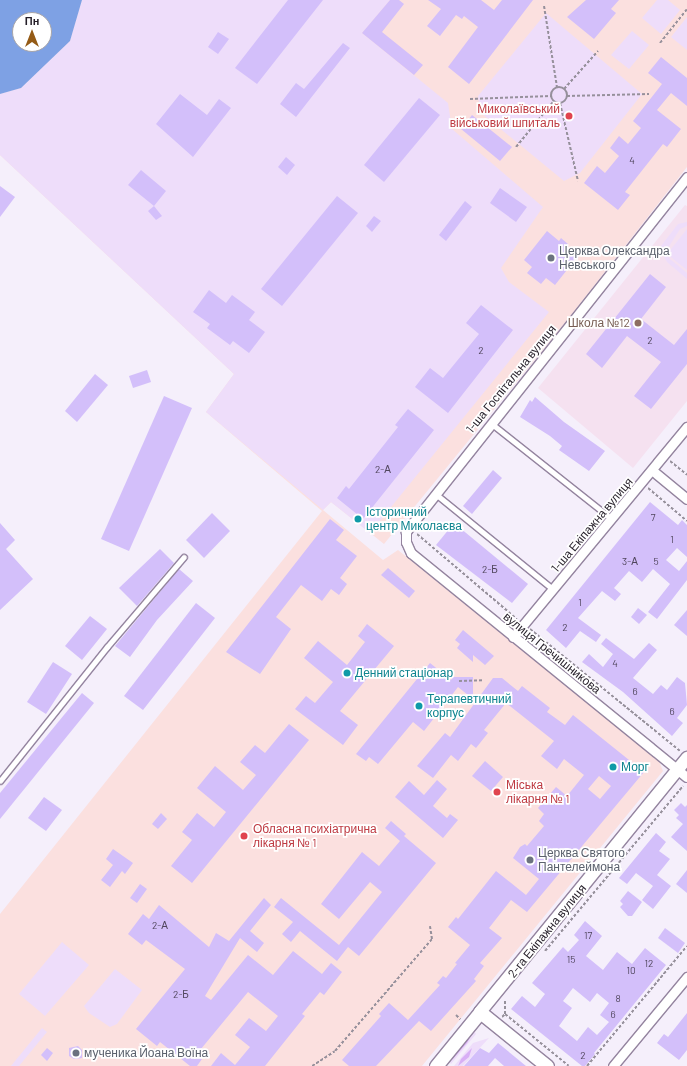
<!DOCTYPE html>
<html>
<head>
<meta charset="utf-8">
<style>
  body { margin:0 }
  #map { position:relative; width:687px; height:1066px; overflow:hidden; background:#f5effb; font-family:Barlow,sans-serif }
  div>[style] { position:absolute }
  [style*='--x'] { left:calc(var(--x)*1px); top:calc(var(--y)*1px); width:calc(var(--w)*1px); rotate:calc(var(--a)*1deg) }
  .commercial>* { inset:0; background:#fbe0df }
  .education>* { inset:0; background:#f5e1f0 }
  .green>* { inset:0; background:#eeddfa }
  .forest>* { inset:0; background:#d8aff5 }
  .water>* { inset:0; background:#7ea1e4 }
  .building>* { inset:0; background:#d3bffa }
  .path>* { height:2px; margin-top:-1px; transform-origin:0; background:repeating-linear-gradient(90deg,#96909b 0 3px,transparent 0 5px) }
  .path>.ring { margin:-1px; padding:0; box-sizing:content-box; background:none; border:2px solid #96909b; border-radius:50% }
  .roads { filter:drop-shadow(1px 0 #94849f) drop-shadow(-1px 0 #94849f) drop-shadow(0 1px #94849f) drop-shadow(0 -1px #94849f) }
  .service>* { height:4.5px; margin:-2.25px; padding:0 2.25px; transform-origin:2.25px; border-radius:2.25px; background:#fff }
  .minor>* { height:9px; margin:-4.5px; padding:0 4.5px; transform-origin:4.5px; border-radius:4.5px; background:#fff }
  .tertiary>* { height:12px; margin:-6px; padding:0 6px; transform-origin:6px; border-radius:6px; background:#fff }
  .secondary>* { height:13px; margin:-6.5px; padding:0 6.5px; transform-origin:6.5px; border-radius:6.5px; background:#fff }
  .dots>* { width:11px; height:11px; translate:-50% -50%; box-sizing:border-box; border:2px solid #fff; border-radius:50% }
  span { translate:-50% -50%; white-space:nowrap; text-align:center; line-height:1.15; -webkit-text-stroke:3.5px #fff; paint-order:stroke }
  .number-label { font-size:10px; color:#50465c }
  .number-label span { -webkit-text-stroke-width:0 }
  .health-label { font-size:12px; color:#be3a42 }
  .right { translate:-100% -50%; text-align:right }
  .left { translate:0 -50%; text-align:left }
  .worship-label { font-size:12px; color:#5b616d }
  .education-label { font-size:12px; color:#785e54 }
  .street-label { font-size:12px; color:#241e28 }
  .culture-label { font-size:12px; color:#0d838f }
  .north { position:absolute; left:12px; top:12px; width:40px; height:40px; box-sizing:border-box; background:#fff; border:1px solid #a7a5a9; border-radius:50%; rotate:0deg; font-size:11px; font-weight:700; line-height:16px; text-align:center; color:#241e28 }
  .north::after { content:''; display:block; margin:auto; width:14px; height:18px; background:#945b16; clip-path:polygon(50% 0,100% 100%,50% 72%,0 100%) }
</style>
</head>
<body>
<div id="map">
  <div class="commercial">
    <div style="clip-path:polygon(82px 0,687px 0,687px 167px,564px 324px,384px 544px,331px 502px,323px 510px,383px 560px,398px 550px,659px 761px,663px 771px,422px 1066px,0 1066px,0 914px,322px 511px,206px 412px,234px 374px,0 155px,0 94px,21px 88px,70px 41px)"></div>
  </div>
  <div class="education">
    <div style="clip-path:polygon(685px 205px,687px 206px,687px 401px,633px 468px,538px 388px)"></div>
  </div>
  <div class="green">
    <div style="clip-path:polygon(82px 0,390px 0,362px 33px,448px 103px,452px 129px,543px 207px,501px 268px,509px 282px,549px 312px,370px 533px,331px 502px,323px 510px,206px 412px,234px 374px,0 155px,0 94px,21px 88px,70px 41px)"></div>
    <div style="clip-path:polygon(657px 0,668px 0,680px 10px,661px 34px,642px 18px)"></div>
    <div style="clip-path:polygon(546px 13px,642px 94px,580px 173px,564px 181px,481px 113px,478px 96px)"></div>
    <div style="clip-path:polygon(687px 17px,687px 50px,671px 37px)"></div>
    <div style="clip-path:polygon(632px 31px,649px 45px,629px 69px,611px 55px)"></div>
    <div style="clip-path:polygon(687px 222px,687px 226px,680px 229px,666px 251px,670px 259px,687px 273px,687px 279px,667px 262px,661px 251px,661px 246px,678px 224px)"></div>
    <div style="clip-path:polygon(687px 229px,687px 270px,667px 254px)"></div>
    <div style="clip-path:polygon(62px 942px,89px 965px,45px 1016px,19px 994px)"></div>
    <div style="clip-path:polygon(115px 969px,142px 990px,117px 1024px,110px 1027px,89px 1013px,84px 1006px)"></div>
    <div style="clip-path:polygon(42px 1028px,47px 1032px,19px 1066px,11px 1066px)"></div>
    <div style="clip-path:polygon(473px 1030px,476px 1034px,451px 1064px,448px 1060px)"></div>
    <div style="clip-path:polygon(489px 1038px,463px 1066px,454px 1066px,473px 1043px)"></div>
  </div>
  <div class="forest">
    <div style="clip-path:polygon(472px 1034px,467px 1043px,452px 1060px,455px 1055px)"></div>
    <div style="clip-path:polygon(472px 1048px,469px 1057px,458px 1066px,461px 1059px)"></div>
  </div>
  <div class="water">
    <div style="clip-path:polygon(evenodd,0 0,82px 0,70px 41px,21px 88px,0 94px,0 0,20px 20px,44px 20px,44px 44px,20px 44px,20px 20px)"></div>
  </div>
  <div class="building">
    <div style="clip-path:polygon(288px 0,323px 0,257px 84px,235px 68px)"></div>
    <div style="clip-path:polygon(390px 0,399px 0,404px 4px,382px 32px,423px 65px,414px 75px,362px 33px)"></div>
    <div style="clip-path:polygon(428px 0,481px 0,494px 10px,502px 0,533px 0,469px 84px,448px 67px,478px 27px,464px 16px,462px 19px,456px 15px,440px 36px,427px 26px,441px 9px)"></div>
    <div style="clip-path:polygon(586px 0,619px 0,611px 9px,616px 13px,594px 39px,567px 17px)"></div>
    <div style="clip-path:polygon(218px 32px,229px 39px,218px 54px,208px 47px)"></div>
    <div style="clip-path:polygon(343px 43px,350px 48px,296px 117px,280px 104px,296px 83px,304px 89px)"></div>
    <div style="clip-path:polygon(661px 57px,687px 78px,687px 106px,671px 93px,657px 110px,681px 129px,667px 147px,663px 144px,625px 192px,630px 195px,618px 210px,584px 183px,597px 166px,605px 173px,619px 156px,610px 148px,619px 136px,628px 144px,641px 128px,633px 121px,662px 84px,648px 73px)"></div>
    <div style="clip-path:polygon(180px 94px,207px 115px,219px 99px,231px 108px,193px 157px,156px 124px)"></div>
    <div style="clip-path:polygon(419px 98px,440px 115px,384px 182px,364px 165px)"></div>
    <div style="clip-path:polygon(472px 115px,512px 147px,500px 161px,461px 129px)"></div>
    <div style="clip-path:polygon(286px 157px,295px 165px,287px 175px,278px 167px)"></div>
    <div style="clip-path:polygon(141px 170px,166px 191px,154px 206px,128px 185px)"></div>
    <div style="clip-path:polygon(0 186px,15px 197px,0 217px)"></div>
    <div style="clip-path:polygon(500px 188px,527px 207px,516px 222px,490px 203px)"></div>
    <div style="clip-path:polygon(337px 196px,358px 213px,282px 306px,261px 289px)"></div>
    <div style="clip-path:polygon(465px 201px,472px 207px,446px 241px,439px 235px)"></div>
    <div style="clip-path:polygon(154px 206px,162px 216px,156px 220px,148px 211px)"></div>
    <div style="clip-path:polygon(374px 216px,381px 221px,372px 232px,366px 226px)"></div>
    <div style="clip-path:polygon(547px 231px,559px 241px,561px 238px,568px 244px,566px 247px,578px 256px,555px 285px,546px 278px,541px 284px,527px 273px,532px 267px,524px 260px)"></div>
    <div style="clip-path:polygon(650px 274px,666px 287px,641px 319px,674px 345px,687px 329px,687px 364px,651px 409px,634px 396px,661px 362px,627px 336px,602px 368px,586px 354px)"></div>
    <div style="clip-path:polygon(209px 290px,226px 303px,232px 295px,255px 312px,249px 320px,265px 332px,249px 353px,233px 341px,230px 345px,207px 328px,210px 324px,193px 312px)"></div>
    <div style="clip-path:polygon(481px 305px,513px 330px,448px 413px,415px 387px,430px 368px,443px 378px,479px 334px,466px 323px)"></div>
    <div style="clip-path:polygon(147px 370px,151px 382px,133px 388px,129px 376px)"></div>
    <div style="clip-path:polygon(95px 374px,108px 385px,77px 422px,65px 411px)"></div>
    <div style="clip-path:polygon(164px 396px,192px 408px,129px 551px,101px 539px)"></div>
    <div style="clip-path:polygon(535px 397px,564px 422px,605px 451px,589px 471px,559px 450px,562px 446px,550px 436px,520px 417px,530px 400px,532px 402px)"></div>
    <div style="clip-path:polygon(408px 409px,434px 430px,363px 519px,337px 498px,346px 486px,349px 489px,398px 427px,395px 425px)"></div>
    <div style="clip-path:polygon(493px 470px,502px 478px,472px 514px,463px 506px)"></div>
    <div style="clip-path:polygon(650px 502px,678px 525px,682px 520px,687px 525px,687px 557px,677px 548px,666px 560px,679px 571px,687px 561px,687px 580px,657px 619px,648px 612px,670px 584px,653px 569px,642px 582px,629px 571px,614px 588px,621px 594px,615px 601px,602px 591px,578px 618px,601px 635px,596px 642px,580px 631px,566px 648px,546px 630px)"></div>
    <div style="clip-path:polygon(212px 513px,230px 531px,204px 558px,186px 540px)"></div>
    <div style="clip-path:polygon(330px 519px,344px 530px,336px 540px,357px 556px,340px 578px,347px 584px,339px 595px,331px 589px,322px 601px,301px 585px,276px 617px,291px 629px,260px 674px,226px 652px)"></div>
    <div style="clip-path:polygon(0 523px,15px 540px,6px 549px,33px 579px,0 610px)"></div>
    <div style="clip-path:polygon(454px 523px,528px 584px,512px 603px,436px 545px)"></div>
    <div style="clip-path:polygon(160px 549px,174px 563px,137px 606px,119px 588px)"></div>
    <div style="clip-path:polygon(388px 568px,415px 591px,409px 598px,381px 575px)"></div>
    <div style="clip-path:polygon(179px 569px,193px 581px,157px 620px,130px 657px,115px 646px)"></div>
    <div style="clip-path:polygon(196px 603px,215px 618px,143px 710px,124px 696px)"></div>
    <div style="clip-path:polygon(638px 608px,647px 615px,639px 624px,631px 617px)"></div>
    <div style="clip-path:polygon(687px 610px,687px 636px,674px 625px)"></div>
    <div style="clip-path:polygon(90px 616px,107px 629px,82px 660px,65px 646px)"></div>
    <div style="clip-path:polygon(367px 624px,394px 646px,340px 711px,358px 725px,343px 745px,295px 709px,306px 696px,315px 703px,333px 682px,304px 658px,318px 641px,347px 665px,365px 642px,358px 636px)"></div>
    <div style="clip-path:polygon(463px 630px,494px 656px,485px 665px,473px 655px,473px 662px,457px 648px,460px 644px,455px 640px)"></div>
    <div style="clip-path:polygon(606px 638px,634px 659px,649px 643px,657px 650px,633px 678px,653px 694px,661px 685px,667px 690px,677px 677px,685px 683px,687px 705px,677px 718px,683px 723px,672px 736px,623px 692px,582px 662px,589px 654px,603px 667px,613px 654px,601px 644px)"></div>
    <div style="clip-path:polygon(53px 662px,72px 674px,46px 714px,27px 702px)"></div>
    <div style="clip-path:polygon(430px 663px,451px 680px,453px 677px,473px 677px,473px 699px,458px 687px,424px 731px,413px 722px,378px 764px,369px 757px,366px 761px,356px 754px)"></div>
    <div style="clip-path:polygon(evenodd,493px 678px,502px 678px,518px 691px,522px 686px,550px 708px,547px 712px,565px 725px,573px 715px,644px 772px,527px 912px,511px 900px,489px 928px,502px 938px,480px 963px,484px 966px,474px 979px,476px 981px,431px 1031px,419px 1021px,376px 1066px,349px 1066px,342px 1060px,381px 1016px,379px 1014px,389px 1003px,408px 1020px,440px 985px,437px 983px,443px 976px,446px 978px,457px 964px,455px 963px,470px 945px,448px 927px,456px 917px,458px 919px,496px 871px,526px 895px,539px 879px,513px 858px,520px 847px,525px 844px,527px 846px,544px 826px,539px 821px,544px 814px,538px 808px,556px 787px,567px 796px,584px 775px,564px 759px,557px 769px,541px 756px,554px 741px,506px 703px,484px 730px,488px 733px,476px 748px,471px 744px,458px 761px,451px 755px,433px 778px,417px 766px,445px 733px,450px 737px,493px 678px,599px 776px,611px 786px,600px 799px,588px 789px,599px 776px)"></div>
    <div style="clip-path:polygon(82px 693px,94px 703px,0 819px,0 793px)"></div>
    <div style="clip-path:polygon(289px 724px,309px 740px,192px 883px,171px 866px,192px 840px,182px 832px,197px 813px,214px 827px,226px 812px,197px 788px,215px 766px,243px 790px,256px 775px,240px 762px,255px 745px,265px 753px)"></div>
    <div style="clip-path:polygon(485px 761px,503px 777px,491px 791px,472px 776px)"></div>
    <div style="clip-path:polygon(437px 780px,447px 789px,433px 806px,447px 818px,450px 814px,458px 820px,443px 838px,395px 797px,409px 781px,424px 795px)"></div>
    <div style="clip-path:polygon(44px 797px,62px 810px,46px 831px,28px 818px)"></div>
    <div style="clip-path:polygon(681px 803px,685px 807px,687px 805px,687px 851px,671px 837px,683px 824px,676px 818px,679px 815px,674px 810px)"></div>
    <div style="clip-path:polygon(161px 813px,167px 819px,158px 829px,152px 824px)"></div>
    <div style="clip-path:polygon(391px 821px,406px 834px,404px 836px,436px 863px,359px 956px,348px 947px,337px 961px,300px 931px,291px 942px,282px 934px,293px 922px,274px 907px,281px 898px,339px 945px,382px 892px,370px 882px,339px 919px,321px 904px,362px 852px,379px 866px,400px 841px,385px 828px)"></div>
    <div style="clip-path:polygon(656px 833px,666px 842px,659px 851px,670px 859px,657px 875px,671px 886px,653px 909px,642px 900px,653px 886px,636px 873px,627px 884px,619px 878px)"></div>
    <div style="clip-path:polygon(113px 849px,133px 863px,125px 874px,122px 871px,110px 887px,101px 880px,113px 865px,106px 859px)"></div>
    <div style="clip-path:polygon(687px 870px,687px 893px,676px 884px)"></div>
    <div style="clip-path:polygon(140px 884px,147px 889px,137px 903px,130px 898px)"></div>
    <div style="clip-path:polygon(628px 891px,642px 902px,632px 916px,628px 916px,620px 907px,623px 904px,620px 901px)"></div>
    <div style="clip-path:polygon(264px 898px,271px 905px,250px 931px,264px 943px,257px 952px,240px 938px,205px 996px,211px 1000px,248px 955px,273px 975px,293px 951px,322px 974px,331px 963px,342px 972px,324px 995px,320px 992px,302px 1014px,305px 1016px,265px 1066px,211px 1066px,221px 1053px,235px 1065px,250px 1047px,235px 1035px,249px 1018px,266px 1031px,278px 1016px,248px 992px,196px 1055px,202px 1059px,197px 1066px,190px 1066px,160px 1042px,157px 1046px,136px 1029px,185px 969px,146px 940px,142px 945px,128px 934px,143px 914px,149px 919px,159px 905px,209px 947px,216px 933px,229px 941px)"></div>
    <div style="clip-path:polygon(evenodd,585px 921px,602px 936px,586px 956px,603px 970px,617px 952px,632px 964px,645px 948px,666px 965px,594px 1053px,595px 1054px,585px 1066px,582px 1066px,511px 1009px,522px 996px,535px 1007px,545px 994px,532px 983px,563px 947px,568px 952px,579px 940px,574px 935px,585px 921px,573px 988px,590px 1002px,597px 993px,609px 1003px,600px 1015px,609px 1022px,597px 1035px,588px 1027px,577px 1041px,559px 1026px,572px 1008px,563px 1001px,573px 988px)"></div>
    <div style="clip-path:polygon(665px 928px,685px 943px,678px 953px,658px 938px)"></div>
    <div style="clip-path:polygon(687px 1013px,687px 1050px,679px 1060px,657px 1043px,664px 1034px,668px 1037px)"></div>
    <div style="clip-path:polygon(498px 1043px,526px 1066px,504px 1066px,495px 1058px,488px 1066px,464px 1066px,480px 1048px,489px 1053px)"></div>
    <div style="clip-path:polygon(78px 1046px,82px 1050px,82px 1058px,74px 1059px,69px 1056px,69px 1048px)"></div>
    <div style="clip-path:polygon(47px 1048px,53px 1053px,47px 1061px,41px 1055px)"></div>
  </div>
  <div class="path">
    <div style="--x:544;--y:6;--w:82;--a:80.9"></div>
    <div style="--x:660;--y:43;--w:43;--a:-51.5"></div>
    <div class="ring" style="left:551px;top:87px;width:14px;height:14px"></div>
    <div style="--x:564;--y:89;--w:51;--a:-48.2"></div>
    <div style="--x:567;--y:96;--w:82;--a:-1.4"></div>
    <div style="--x:470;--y:99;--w:81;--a:-2.1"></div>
    <div style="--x:560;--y:103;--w:80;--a:77"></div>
    <div style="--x:516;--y:147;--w:58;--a:-50.6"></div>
    <div style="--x:670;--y:461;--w:22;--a:39"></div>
    <div style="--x:648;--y:488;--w:51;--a:40.2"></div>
    <div style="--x:417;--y:534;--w:131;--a:40.4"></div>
    <div style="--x:530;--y:629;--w:193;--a:39.1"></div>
    <div style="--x:459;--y:681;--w:24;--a:-2"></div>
    <div style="--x:545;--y:951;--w:215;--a:-50.1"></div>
    <div style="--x:505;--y:1014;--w:82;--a:39.1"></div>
    <div style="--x:456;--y:1015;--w:6;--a:45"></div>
    <div style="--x:502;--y:1017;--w:4;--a:-45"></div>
    <div style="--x:505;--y:1014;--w:15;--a:-90"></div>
    <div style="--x:312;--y:1066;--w:27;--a:-33"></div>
    <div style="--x:335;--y:1051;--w:148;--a:-49.1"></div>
    <div style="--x:432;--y:939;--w:13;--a:-99"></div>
    <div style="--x:587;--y:1066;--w:156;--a:-50.2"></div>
  </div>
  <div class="roads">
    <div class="service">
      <div style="--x:491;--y:423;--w:154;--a:38.4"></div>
      <div style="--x:436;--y:494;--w:151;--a:39.1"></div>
      <div style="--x:0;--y:781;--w:171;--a:-51.4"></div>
      <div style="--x:107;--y:647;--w:118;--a:-49.5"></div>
    </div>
    <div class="minor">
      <div style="--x:687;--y:177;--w:453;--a:128.4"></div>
      <div style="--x:406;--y:532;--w:10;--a:90"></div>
      <div style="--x:406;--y:542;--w:12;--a:66"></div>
      <div style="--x:411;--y:553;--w:355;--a:39.1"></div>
      <div style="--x:653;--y:471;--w:44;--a:39.5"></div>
      <div style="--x:513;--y:637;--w:273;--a:-50.4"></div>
      <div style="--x:613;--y:1066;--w:116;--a:-50.3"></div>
    </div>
    <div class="tertiary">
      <div style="--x:480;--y:1012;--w:328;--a:-50.8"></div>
    </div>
    <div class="secondary">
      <div style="--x:436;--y:1066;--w:70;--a:-50.8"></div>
      <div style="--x:480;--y:1012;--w:86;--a:38.9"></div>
    </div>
  </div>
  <div class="dots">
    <div style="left:569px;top:116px;background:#e0444e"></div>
    <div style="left:551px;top:258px;background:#6b7280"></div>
    <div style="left:638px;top:323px;background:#8d6e63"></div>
    <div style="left:358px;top:519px;background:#0f9aa8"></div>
    <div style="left:347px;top:673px;background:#0f9aa8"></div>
    <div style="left:419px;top:706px;background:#0f9aa8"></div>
    <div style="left:613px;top:767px;background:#0f9aa8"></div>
    <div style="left:497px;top:792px;background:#e0444e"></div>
    <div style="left:244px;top:836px;background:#e0444e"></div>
    <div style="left:530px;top:860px;background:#6b7280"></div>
    <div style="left:76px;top:1053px;background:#6b7280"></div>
  </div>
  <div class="number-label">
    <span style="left:632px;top:161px">4</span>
    <span style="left:650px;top:341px">2</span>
    <span style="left:481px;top:351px">2</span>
    <span style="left:383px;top:470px">2-А</span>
    <span style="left:653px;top:518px">7</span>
    <span style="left:672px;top:540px">1</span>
    <span style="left:630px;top:562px">3-А</span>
    <span style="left:656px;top:562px">5</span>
    <span style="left:490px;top:570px">2-Б</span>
    <span style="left:580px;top:603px">1</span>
    <span style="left:565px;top:628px">2</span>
    <span style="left:615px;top:664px">4</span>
    <span style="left:635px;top:692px">6</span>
    <span style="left:672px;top:712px">6</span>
    <span style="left:160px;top:926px">2-А</span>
    <span style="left:588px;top:936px">17</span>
    <span style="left:571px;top:960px">15</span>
    <span style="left:649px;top:964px">12</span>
    <span style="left:631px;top:971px">10</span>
    <span style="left:181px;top:995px">2-Б</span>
    <span style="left:618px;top:999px">8</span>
    <span style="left:613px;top:1015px">6</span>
    <span style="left:583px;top:1056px">2</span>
  </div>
  <div class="health-label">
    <span class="right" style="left:560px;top:116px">Миколаївський<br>військовий шпиталь</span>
    <span class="left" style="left:506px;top:792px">Міська<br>лікарня № 1</span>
    <span class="left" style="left:253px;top:836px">Обласна психіатрична<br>лікарня № 1</span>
  </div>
  <div class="worship-label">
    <span class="left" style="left:559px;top:258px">Церква Олександра<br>Невського</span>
    <span class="left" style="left:538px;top:860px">Церква Святого<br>Пантелеймона</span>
    <span class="left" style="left:84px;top:1053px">мученика Йоана Воїна</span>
  </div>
  <div class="education-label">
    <span class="right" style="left:630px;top:323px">Школа №12</span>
  </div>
  <div class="street-label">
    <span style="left:511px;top:379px;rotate:-51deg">1-ша Госпітальна вулиця</span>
    <span style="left:592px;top:525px;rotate:-50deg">1-ша Екіпажна вулиця</span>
    <span style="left:552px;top:653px;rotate:39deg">вулиця Гречишникова</span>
    <span style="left:547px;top:931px;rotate:-51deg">2-га Екіпажна вулиця</span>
  </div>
  <div class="culture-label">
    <span class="left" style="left:366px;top:519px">Історичний<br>центр Миколаєва</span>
    <span class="left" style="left:355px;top:673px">Денний стаціонар</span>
    <span class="left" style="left:427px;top:706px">Терапевтичний<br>корпус</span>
    <span class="left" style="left:621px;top:767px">Морг</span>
  </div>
  <div class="north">Пн</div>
</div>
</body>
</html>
